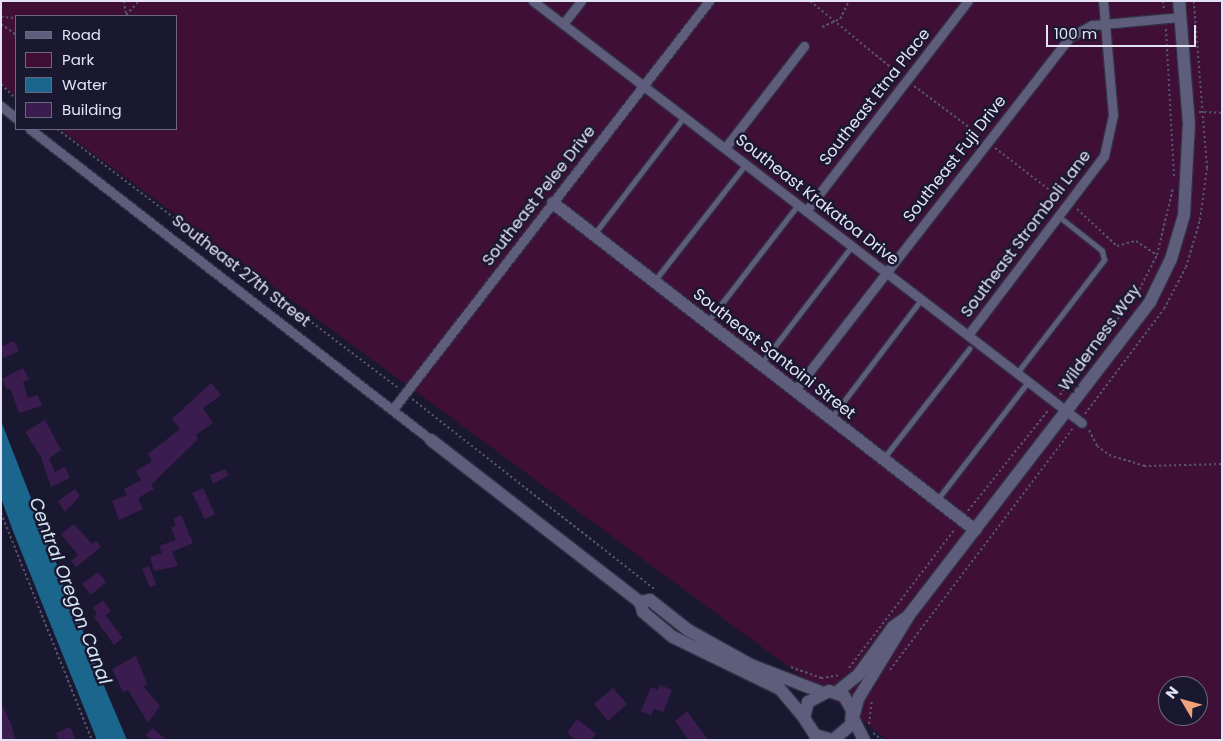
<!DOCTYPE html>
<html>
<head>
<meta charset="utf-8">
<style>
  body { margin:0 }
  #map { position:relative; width:1223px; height:741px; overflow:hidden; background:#1a1831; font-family:Poppins,sans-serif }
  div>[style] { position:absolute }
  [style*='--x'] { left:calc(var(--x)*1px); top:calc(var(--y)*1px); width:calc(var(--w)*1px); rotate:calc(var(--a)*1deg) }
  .green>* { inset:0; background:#3f0f37 }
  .water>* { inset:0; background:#1b668d }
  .building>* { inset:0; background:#3b1c4f }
  .path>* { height:2px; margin-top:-1px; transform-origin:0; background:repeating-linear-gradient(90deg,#57556c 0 2.5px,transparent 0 5px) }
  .roads { filter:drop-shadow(1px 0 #323044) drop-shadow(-1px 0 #323044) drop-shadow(0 1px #323044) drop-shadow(0 -1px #323044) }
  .lane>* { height:4.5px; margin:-2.25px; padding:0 2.25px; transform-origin:2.25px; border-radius:2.25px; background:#5e5d7b }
  .street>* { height:9px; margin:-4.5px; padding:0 4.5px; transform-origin:4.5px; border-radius:4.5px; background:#5e5d7b }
  .secondary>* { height:12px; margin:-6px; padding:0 6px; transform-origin:6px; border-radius:6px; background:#5e5d7b }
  span { translate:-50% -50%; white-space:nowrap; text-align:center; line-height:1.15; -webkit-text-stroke:5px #1a1831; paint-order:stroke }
  .street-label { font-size:16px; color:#e3e3f5 }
  .water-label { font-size:18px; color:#d4e6f2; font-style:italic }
  .frame { position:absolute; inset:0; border:2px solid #e3e3f5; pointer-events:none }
  .legend { position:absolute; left:15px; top:15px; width:162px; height:115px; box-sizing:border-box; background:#1a1831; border:1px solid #6a697f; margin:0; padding:6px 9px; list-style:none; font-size:15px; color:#e3e3f5 }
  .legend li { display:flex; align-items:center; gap:10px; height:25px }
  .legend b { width:25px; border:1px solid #6a697f }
  .north { position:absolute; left:1158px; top:676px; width:50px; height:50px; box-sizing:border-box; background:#1a1831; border:1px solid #6a697f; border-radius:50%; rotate:307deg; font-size:14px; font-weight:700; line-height:20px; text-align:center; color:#e3e3f5 }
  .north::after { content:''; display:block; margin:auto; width:18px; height:22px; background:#f0a27a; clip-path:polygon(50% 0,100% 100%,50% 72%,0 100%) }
  .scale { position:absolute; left:1046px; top:25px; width:150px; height:22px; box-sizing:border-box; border:2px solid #e3e3f5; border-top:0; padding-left:6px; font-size:15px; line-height:18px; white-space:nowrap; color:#e3e3f5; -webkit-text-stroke:4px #1a1831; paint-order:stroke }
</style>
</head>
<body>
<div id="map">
  <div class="green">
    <div style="clip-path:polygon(evenodd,1px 1px,1222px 1px,1222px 740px,888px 740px,60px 129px,176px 129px,176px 16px,16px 16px,16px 96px,1px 85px,1px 1px,1168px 686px,1198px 686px,1198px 716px,1168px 716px,1168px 686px)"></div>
  </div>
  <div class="water">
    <div style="clip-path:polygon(1px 421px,107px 693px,127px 740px,97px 740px,13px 531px,1px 498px)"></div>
  </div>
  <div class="building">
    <div style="clip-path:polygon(14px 341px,19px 351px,3px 358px,1px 347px)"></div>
    <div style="clip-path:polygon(23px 368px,29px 379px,23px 382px,28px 398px,38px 395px,42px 406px,19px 413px,10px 388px,7px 390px,2px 379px)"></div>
    <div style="clip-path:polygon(211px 383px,221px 395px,203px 408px,213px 423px,196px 435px,198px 439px,151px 485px,154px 489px,138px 498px,143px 509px,119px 520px,112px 501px,127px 495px,124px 489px,141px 480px,136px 471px,152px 461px,148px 454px,180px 429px,172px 419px)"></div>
    <div style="clip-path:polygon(45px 420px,61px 450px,49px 458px,55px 472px,65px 467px,70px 478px,51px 487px,41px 457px,25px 432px)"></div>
    <div style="clip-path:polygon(225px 469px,229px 475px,213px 484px,210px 475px)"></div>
    <div style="clip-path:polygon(203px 488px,215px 514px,205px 519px,192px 493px)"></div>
    <div style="clip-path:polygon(75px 489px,80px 496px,65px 512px,58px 501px)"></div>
    <div style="clip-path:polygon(181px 515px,193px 543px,172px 552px,178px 566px,154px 571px,150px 557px,162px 553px,159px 546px,176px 540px,171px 528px,176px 525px,173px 519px)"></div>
    <div style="clip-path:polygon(74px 524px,92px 544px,96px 541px,101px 547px,76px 567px,71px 561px,78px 555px,61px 534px)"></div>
    <div style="clip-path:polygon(149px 566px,156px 585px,150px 587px,142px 569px)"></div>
    <div style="clip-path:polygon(98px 572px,106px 582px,91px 595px,82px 584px)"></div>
    <div style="clip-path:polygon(103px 600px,111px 611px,105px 615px,123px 638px,114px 645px,94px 617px,97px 614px,93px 608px)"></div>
    <div style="clip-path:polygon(136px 656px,147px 684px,143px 686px,160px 706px,148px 723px,128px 690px,123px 692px,112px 669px)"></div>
    <div style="clip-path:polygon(660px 685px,672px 690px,663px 712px,654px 709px,651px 715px,641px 711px,651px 687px,658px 690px)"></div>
    <div style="clip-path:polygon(613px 688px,627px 704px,608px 721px,594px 704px)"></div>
    <div style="clip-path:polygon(1px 703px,12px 726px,15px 740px,1px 740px)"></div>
    <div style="clip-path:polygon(687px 711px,708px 740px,689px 740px,675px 721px)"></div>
    <div style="clip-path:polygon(577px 719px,596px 734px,591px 740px,576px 740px,567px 733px)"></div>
    <div style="clip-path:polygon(70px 727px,76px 740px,59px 740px,56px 733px)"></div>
    <div style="clip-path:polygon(152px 728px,167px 740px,151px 740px,146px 735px)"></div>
  </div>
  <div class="path">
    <div style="--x:124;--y:1;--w:13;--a:81"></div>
    <div style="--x:810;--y:1;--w:115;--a:39.4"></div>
    <div style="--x:1163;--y:1;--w:8;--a:83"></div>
    <div style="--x:126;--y:15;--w:19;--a:-47"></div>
    <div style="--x:1;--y:17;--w:15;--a:4"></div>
    <div style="--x:1;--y:24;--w:19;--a:36"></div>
    <div style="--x:822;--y:27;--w:20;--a:-24"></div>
    <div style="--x:840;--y:19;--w:20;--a:-63"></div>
    <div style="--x:1166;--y:29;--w:149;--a:86.9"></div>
    <div style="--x:1;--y:84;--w:21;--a:45"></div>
    <div style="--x:914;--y:86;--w:85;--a:36.9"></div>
    <div style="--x:1199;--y:112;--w:23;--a:2"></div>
    <div style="--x:57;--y:129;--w:428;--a:37.2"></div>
    <div style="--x:995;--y:148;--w:82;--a:37.6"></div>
    <div style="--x:1077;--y:209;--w:54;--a:42.8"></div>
    <div style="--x:1117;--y:246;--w:20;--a:-15"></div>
    <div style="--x:1136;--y:241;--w:25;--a:34"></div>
    <div style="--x:1060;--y:395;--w:127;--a:-52.7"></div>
    <div style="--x:1137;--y:294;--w:44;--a:-62.9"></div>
    <div style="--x:1157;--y:255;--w:69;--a:-76.6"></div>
    <div style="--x:412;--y:399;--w:310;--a:38.1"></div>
    <div style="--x:1085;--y:414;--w:131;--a:-53"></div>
    <div style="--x:1164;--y:309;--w:47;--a:-62.4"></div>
    <div style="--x:1186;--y:267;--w:49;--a:-73.4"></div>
    <div style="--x:1200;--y:220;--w:52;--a:-82.3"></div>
    <div style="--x:1207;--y:168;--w:168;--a:-94.5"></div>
    <div style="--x:1089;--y:430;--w:18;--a:63"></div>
    <div style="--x:1097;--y:446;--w:15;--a:37"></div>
    <div style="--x:1109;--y:455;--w:37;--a:17"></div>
    <div style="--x:1144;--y:466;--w:78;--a:-1.5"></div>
    <div style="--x:968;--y:511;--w:130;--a:-51.5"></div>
    <div style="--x:1;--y:513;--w:245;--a:68.2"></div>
    <div style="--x:791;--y:667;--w:32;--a:20"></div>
    <div style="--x:821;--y:678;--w:18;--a:-9"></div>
    <div style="--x:849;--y:668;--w:175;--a:-52.7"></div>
    <div style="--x:890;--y:670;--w:305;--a:-52.9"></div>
    <div style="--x:869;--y:724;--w:24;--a:-83"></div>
    <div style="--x:873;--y:733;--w:11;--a:38"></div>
  </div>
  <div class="roads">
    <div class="lane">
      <div style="--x:595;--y:233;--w:146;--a:-52.5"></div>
      <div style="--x:656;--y:279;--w:146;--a:-52"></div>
      <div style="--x:709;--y:320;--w:145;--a:-52.3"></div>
      <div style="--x:761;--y:364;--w:149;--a:-52.4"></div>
      <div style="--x:1017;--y:373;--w:143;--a:-52.4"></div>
      <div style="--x:1104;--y:260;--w:9;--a:-103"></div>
      <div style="--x:1102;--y:251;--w:55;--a:-141.7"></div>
      <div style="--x:831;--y:418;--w:148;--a:-52.7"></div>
      <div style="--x:883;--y:459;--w:140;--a:-52"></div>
      <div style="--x:937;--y:500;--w:149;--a:-52.4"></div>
    </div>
    <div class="street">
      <div style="--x:533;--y:1;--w:692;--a:37.55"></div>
      <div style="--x:563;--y:24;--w:29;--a:-52"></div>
      <div style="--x:1;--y:106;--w:19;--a:39"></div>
      <div style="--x:30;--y:129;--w:507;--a:37.8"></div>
      <div style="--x:725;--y:148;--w:129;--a:-52.2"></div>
      <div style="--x:806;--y:211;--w:265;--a:-52.4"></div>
      <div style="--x:968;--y:335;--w:225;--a:-52.8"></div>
      <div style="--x:1104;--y:156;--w:42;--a:-77.6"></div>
      <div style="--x:1113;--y:115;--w:114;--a:-95"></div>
      <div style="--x:795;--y:390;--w:447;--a:-52.1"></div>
      <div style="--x:1070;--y:37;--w:25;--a:-29"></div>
      <div style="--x:1092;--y:25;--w:88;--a:-5.2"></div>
      <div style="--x:393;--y:409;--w:516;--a:-52.24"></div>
    </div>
    <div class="secondary">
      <div style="--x:553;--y:203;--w:534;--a:37.77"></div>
      <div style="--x:431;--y:440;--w:264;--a:37.8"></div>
      <div style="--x:640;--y:602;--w:10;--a:73"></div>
      <div style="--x:643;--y:612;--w:39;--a:40"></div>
      <div style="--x:673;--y:637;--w:119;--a:25.9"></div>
      <div style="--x:780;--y:689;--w:38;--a:50"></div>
      <div style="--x:640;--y:602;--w:10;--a:-11"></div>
      <div style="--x:650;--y:600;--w:48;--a:38.3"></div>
      <div style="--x:688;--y:630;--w:72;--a:29.1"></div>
      <div style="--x:751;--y:665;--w:75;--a:21.1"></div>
      <div style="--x:837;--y:692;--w:28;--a:-39"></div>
      <div style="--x:859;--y:674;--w:58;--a:-54.1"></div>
      <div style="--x:893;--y:627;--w:17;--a:-36"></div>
      <div style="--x:833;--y:740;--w:23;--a:-40"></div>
      <div style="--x:851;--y:725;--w:15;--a:-86"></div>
      <div style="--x:852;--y:710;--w:16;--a:-120"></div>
      <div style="--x:844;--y:696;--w:16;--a:-162"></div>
      <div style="--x:829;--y:691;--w:24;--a:152"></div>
      <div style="--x:808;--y:702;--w:16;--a:104"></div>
      <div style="--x:804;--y:718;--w:20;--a:57"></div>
      <div style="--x:815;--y:735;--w:19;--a:16"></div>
      <div style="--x:864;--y:740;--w:25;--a:-117"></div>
      <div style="--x:853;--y:718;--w:20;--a:-75"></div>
      <div style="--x:858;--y:699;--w:98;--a:-58.7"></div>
      <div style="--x:909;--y:615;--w:395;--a:-52.4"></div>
      <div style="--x:1150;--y:302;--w:48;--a:-64"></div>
      <div style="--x:1171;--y:259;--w:46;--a:-73.5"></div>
      <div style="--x:1184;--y:215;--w:91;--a:-86.9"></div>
      <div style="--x:1189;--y:124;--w:123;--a:-94.6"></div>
    </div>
  </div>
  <div class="street-label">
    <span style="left:875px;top:97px;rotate:-52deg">Southeast Etna Place</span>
    <span style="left:955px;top:159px;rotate:-52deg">Southeast Fuji Drive</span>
    <span style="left:539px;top:196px;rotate:-52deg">Southeast Pelee Drive</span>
    <span style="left:817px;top:200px;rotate:38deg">Southeast Krakatoa Drive</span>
    <span style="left:1026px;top:234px;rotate:-53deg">Southeast Stromboli Lane</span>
    <span style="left:241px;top:271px;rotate:38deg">Southeast 27th Street</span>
    <span style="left:1100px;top:338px;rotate:-54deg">Wilderness Way</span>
    <span style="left:774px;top:354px;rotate:38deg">Southeast Santoini Street</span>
  </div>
  <div class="water-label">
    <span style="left:70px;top:591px;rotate:69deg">Central Oregon Canal</span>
  </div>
  <div class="frame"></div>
  <ul class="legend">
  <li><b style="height:6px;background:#5e5d7b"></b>Road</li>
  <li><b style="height:14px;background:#3f0f37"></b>Park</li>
  <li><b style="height:14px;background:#1b668d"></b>Water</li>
  <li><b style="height:14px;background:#3b1c4f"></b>Building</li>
  </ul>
  <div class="north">N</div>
  <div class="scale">100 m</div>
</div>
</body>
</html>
